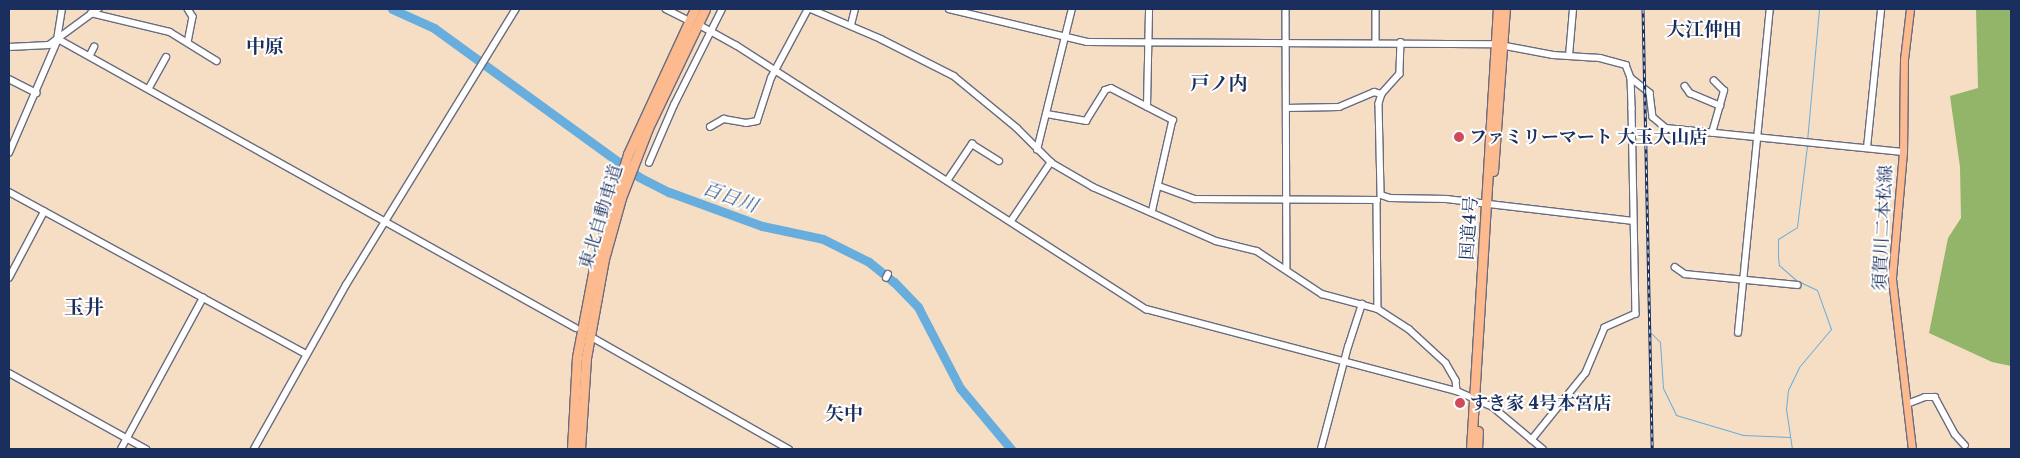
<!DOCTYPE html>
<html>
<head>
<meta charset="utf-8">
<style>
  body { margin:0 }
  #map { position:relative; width:2020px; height:458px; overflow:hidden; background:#f6dec5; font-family:"Libre Caslon Text","Noto Serif JP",serif }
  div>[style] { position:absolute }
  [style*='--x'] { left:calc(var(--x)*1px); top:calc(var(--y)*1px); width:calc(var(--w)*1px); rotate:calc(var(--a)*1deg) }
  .forest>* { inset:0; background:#92b569 }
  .stream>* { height:1px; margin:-0.5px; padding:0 0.5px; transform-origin:0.5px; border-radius:0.5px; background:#67addd }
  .river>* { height:9px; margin:-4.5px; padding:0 4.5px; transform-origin:4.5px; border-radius:4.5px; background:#67addd }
  .roads { filter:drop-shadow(1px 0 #686c82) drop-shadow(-1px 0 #686c82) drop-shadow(0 1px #686c82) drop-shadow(0 -1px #686c82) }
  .minor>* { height:5.5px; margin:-2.75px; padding:0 2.75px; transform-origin:2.75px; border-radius:2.75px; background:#fff }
  .major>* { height:7px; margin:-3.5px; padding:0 3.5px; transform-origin:3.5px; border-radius:3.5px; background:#fcba8e }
  .highway>* { height:9px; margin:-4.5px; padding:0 4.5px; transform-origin:4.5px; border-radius:4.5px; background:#fcba8e }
  .rail>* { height:3px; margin-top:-1.5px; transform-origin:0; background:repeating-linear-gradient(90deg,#fff 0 4px,#1b2f5e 0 8px); box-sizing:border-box; border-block:1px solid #1b2f5e }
  .dots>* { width:14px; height:14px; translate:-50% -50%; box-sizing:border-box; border:2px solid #fff; border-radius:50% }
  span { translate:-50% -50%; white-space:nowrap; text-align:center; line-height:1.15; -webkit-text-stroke:4px #fff; paint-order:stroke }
  .poi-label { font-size:18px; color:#1b2f5e; font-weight:700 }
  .left { translate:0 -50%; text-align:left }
  .street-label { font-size:18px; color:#1b2f5e }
  .neighbourhood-label { font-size:19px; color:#1b2f5e; font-weight:700 }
  .water-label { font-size:19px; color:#365b8a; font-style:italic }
  .quarter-label { font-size:20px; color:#1b2f5e; font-weight:700 }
  .frame { position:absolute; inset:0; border:10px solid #1b2f5e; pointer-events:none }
</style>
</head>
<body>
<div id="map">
  <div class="forest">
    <div style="clip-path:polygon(1976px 9px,2011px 9px,2011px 366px,1992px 362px,1929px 333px,1948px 238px,1961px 218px,1960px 167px,1950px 96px,1978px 88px)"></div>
  </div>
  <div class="stream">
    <div style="--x:1807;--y:141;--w:133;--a:-84.8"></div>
    <div style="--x:1648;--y:330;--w:17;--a:45"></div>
    <div style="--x:1660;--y:342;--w:46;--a:86.3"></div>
    <div style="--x:1663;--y:388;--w:30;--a:64"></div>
    <div style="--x:1676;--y:415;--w:70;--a:16.6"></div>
    <div style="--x:1743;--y:435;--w:47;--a:2.4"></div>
    <div style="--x:1792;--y:449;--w:40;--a:-98.5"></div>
    <div style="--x:1786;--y:409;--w:19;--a:-84"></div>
    <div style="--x:1788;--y:390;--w:25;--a:-64"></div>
    <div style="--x:1799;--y:367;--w:50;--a:-49.9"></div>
    <div style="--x:1831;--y:329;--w:41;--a:-109.7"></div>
    <div style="--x:1817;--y:290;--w:23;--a:-155"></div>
    <div style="--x:1796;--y:280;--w:23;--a:-139"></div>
    <div style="--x:1779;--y:265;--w:8;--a:-97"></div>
    <div style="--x:1778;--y:257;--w:18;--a:-90"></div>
    <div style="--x:1778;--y:239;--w:22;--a:-32"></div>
    <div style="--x:1797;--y:227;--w:83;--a:-83"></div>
  </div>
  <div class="river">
    <div style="--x:392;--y:9;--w:46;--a:24.3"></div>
    <div style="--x:434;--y:28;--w:253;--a:36"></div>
    <div style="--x:639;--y:177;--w:34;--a:27"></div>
    <div style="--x:669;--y:192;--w:99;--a:20.1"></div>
    <div style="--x:762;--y:226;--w:62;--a:12"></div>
    <div style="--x:823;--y:239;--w:51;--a:26.6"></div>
    <div style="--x:869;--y:262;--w:32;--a:39"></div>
    <div style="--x:894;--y:282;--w:35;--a:46"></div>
    <div style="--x:918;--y:307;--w:91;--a:62.6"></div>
    <div style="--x:960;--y:388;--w:80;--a:50.1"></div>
  </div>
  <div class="roads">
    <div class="minor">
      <div style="--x:188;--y:9;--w:9;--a:58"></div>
      <div style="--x:193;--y:17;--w:25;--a:101"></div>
      <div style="--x:666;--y:9;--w:22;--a:27"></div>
      <div style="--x:811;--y:9;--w:76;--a:23.2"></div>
      <div style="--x:881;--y:39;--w:82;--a:26.9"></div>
      <div style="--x:954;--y:76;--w:82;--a:39.5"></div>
      <div style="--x:1017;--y:128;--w:49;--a:45"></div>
      <div style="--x:1052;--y:163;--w:48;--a:30.3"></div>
      <div style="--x:1093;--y:187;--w:134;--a:23.7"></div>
      <div style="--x:1216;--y:241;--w:42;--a:13.7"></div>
      <div style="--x:1257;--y:251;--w:78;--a:33.5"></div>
      <div style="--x:1322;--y:294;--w:58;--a:15"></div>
      <div style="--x:1378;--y:309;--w:37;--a:33"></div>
      <div style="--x:1409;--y:329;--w:50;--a:42.6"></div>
      <div style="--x:1446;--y:363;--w:20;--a:60"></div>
      <div style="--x:1456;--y:380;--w:11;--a:85"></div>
      <div style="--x:949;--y:9;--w:142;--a:13.4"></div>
      <div style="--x:1087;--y:42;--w:408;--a:0.3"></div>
      <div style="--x:1495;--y:44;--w:59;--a:10.7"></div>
      <div style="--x:1553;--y:55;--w:47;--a:3.7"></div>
      <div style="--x:1600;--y:58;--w:27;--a:15"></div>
      <div style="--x:1626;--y:65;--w:14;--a:69"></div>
      <div style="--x:1631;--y:78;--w:30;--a:88"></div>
      <div style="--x:1632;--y:108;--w:206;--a:88.9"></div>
      <div style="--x:1636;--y:314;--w:34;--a:156"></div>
      <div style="--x:1605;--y:328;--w:49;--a:112.9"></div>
      <div style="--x:1586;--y:373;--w:86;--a:128.9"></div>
      <div style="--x:1286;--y:9;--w:260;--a:89.8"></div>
      <div style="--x:1376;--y:9;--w:33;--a:90"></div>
      <div style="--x:91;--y:13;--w:81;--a:13.5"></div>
      <div style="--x:170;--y:32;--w:55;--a:31.7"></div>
      <div style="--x:851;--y:25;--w:16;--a:-76"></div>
      <div style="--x:703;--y:27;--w:38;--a:29"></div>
      <div style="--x:736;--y:45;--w:488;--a:32.8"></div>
      <div style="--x:1146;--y:309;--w:322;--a:14.8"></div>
      <div style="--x:1457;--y:391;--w:39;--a:24"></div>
      <div style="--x:1493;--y:407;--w:65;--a:40"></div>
      <div style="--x:58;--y:39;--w:593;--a:29.16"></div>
      <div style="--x:57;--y:40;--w:31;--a:-81"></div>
      <div style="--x:1401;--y:42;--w:32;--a:92"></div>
      <div style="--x:1400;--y:74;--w:27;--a:132"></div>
      <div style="--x:1382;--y:94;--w:10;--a:107"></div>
      <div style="--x:1379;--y:104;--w:91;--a:88.7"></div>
      <div style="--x:1381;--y:195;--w:9;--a:18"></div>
      <div style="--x:1390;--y:198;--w:57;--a:1"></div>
      <div style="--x:1447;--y:199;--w:187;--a:6.7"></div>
      <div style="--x:9;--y:47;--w:40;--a:-2.9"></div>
      <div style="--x:49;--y:45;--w:61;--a:-36.3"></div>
      <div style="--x:90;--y:55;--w:9;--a:-63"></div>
      <div style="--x:1569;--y:56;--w:47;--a:-85.1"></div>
      <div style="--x:1631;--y:78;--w:24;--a:38"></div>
      <div style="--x:1650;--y:93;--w:24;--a:83"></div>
      <div style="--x:1653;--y:117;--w:17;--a:40"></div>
      <div style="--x:1666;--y:128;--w:238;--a:5.8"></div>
      <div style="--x:9;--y:79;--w:31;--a:27"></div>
      <div style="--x:1685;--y:86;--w:9;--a:54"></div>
      <div style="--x:1690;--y:93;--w:33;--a:23"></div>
      <div style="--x:149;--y:88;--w:35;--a:-61"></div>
      <div style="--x:1147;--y:107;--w:98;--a:-88.8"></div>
      <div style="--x:1286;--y:108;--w:53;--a:-1.1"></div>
      <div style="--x:1339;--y:107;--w:38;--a:-23"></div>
      <div style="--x:1374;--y:92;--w:8;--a:14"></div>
      <div style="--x:1047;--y:114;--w:40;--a:10"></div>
      <div style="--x:1086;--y:121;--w:36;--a:-58"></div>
      <div style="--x:1105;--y:90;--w:6;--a:-18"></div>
      <div style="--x:1111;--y:88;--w:70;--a:27.3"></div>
      <div style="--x:1173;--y:120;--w:95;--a:102.7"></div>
      <div style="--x:710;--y:127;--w:16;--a:-30"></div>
      <div style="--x:724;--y:119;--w:22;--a:10"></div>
      <div style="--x:746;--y:123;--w:11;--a:-10"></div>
      <div style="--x:757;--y:121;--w:45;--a:-72"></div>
      <div style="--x:771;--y:78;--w:78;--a:-61.8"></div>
      <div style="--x:1712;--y:133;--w:44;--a:-74.1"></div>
      <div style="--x:1724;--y:91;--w:14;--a:-135"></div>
      <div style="--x:1867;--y:148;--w:140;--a:-84.2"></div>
      <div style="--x:1037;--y:150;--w:145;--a:-76.1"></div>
      <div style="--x:9;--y:153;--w:124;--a:-66.7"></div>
      <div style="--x:649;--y:163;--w:63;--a:-66.7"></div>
      <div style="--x:674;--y:105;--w:107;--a:-63.4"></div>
      <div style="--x:947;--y:181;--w:45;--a:-56"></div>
      <div style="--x:972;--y:144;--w:32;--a:32"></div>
      <div style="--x:1159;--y:186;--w:38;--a:20"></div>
      <div style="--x:1195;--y:199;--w:182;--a:0.3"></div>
      <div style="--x:1377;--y:200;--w:109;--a:89.5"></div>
      <div style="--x:9;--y:192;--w:338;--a:28.6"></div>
      <div style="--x:1011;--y:221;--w:71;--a:-55.9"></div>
      <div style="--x:1675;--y:267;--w:12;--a:35"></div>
      <div style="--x:1685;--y:274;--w:113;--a:5.6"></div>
      <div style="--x:9;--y:278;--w:75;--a:-62.1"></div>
      <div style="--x:886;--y:278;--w:4;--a:-63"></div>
      <div style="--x:1738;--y:333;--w:326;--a:-84.4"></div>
      <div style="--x:595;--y:339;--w:223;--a:29.6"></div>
      <div style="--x:9;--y:373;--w:157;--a:29"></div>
      <div style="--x:1907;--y:404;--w:19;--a:-21"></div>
      <div style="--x:1925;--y:397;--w:10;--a:0"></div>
      <div style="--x:1935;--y:397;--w:42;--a:61.6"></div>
      <div style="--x:1955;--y:434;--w:15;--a:48"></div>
      <div style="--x:121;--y:449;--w:172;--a:-61.5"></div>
      <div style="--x:254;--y:449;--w:188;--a:-60.7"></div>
      <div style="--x:346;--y:285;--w:324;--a:-58.4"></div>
      <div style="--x:1321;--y:449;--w:106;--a:-75.2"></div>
      <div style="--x:1348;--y:347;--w:45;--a:-72"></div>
    </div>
    <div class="major">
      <div style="--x:1910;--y:9;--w:50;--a:96.8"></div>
      <div style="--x:1904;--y:59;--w:93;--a:90.6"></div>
      <div style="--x:1903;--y:152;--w:127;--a:95"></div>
      <div style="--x:1892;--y:279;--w:171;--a:83.3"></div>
    </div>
    <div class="highway">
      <div style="--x:1493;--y:171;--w:162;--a:-85.8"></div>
      <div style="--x:572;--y:449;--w:92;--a:-86.9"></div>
      <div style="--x:577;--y:357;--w:102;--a:-79.2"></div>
      <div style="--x:596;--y:257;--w:108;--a:-72.7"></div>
      <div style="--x:628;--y:154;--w:160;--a:-65.2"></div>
      <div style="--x:580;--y:449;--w:91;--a:-86.2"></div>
      <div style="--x:586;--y:358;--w:101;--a:-79.7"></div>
      <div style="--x:604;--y:259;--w:63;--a:-74.4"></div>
      <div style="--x:621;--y:198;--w:75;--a:-68.9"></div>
      <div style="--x:648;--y:128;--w:132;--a:-64.4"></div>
      <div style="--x:1471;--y:449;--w:441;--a:-86.5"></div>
      <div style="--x:1477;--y:449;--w:18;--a:-87"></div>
    </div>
  </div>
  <div class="rail">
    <div style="--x:1643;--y:9;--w:440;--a:88.8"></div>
  </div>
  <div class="dots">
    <div style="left:1459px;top:137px;background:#d1495b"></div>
    <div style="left:1460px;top:403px;background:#d1495b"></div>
  </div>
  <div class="poi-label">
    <span class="left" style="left:1469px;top:137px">ファミリーマート 大玉大山店</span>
    <span class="left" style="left:1470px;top:403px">すき家 4号本宮店</span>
  </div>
  <div class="street-label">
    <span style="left:601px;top:217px;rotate:-73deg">東北自動車道</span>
    <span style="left:1469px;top:228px;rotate:-86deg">国道4号</span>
    <span style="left:1883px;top:228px;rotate:-87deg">須賀川二本松線</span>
  </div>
  <div class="neighbourhood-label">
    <span style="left:1704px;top:30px">大江仲田</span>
    <span style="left:265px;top:47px">中原</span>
    <span style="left:1219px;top:84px">戸ノ内</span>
    <span style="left:844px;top:414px">矢中</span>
  </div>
  <div class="water-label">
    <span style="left:730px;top:197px;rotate:20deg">百日川</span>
  </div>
  <div class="quarter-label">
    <span style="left:84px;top:307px">玉井</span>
  </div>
  <div class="frame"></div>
</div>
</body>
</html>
